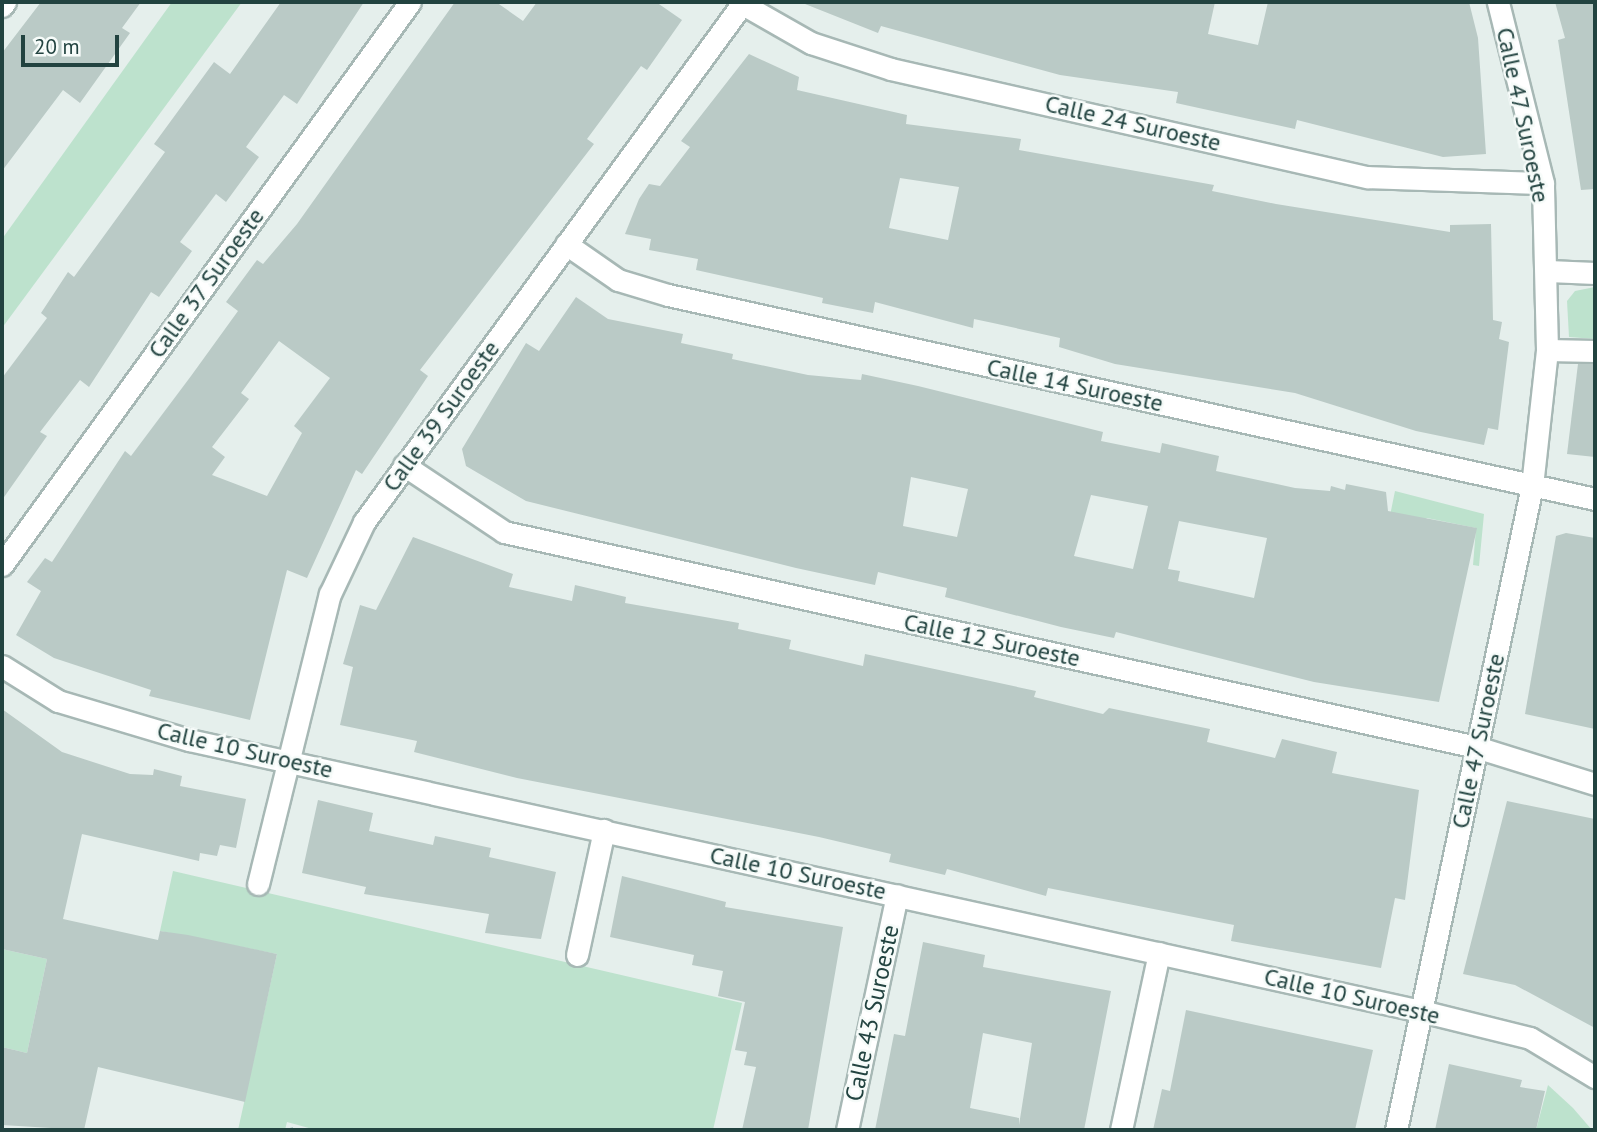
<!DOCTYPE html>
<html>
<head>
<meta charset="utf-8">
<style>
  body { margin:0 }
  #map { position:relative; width:1597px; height:1132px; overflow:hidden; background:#e5efec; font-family:"PT Sans",sans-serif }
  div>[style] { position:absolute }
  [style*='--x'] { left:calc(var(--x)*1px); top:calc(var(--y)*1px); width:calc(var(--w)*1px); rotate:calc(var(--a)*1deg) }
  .green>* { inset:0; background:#bde2cd }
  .building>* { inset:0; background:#bacac6 }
  .path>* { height:4.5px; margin-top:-2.25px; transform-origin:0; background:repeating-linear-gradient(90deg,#83b5ae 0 3.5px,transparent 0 8.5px) }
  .roads { filter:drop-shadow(2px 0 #a7b8b5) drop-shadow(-2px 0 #a7b8b5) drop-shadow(0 2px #a7b8b5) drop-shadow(0 -2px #a7b8b5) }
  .minor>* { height:21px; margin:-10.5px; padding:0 10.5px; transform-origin:10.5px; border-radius:10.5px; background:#fff }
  span { translate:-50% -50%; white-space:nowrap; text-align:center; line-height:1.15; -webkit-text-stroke:5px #f6fbf9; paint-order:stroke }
  .street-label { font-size:24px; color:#224340 }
  .frame { position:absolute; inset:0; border:4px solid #224340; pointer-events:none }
  .scale { position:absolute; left:21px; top:35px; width:98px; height:32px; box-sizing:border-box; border:4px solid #224340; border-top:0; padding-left:9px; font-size:21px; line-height:24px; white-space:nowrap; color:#224340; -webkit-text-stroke:5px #f6fbf9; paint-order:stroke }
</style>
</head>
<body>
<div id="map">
  <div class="green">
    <div style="clip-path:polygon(172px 2px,242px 2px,2px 328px,2px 239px)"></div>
    <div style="clip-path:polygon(1595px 287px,1595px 339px,1569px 337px,1567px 301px,1575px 291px)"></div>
    <div style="clip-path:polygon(1395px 491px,1484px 514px,1479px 566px,1473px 565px,1476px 528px,1427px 518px,1384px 545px)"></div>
    <div style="clip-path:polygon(173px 871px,742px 1003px,713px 1130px,316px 1130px,287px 1122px,285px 1130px,238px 1130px,277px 954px,160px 931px)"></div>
    <div style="clip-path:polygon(2px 949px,47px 959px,27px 1053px,2px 1047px)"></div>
    <div style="clip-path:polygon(1548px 1085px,1573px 1108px,1592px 1130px,1536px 1130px)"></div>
  </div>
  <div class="building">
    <div style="clip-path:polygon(41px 2px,141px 2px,122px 28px,130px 33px,80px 103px,63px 90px,2px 171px,2px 53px)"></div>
    <div style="clip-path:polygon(281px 2px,364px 2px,297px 104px,284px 95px,246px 147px,259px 157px,226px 202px,216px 194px,180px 242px,192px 251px,159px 297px,151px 292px,89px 387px,80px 380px,40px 432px,47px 436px,2px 500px,2px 378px,47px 318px,41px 313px,68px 272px,74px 277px,165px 152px,154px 144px,214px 62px,230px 74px)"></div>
    <div style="clip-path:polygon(evenodd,455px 2px,496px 2px,523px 21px,537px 2px,656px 2px,682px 20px,647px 70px,641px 66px,587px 139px,594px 144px,420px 370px,428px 376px,362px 474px,356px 470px,307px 578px,287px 570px,250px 720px,149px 696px,151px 690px,54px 658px,16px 635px,41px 591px,27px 582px,45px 558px,52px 562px,125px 451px,131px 456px,191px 376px,238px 311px,226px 302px,257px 260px,263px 264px,297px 224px,455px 2px,279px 341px,330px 378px,294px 426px,302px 433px,267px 496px,212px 475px,225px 457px,212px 447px,249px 399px,241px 393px,279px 341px)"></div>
    <div style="clip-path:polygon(800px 2px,1215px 2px,1208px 34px,1258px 45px,1268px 2px,1469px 2px,1478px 38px,1486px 154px,1443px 157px,1297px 120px,1295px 129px,1176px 103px,1178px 92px,1060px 75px,881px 26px,878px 33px)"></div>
    <div style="clip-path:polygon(1555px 2px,1595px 2px,1595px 189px,1581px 190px,1558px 40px,1565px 38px)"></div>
    <div style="clip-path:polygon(evenodd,749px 54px,799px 77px,797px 90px,907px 115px,906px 124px,1021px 139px,1019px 150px,1214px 185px,1212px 191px,1276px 204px,1450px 232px,1450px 225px,1491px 224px,1493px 320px,1502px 322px,1499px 339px,1509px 342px,1498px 430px,1488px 428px,1484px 445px,1416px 431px,1295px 393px,1115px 364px,1059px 347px,1060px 338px,993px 323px,974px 319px,973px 328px,875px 302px,873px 313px,822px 303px,823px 298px,696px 270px,698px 259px,649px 250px,651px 239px,625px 234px,639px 199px,649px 184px,660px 186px,690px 147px,681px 141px,749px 54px,900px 178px,959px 187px,948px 240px,889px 228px,900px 178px)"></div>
    <div style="clip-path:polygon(evenodd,576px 297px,608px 319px,683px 334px,681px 343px,733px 354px,732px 359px,808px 375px,861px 380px,862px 374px,918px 386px,1103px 432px,1101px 441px,1160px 453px,1162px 443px,1219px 456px,1216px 471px,1295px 488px,1330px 491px,1331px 486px,1345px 490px,1346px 484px,1386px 492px,1388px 511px,1477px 528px,1439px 702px,1314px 682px,1116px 632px,1114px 638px,1061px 627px,945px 597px,947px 588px,878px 572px,875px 585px,796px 568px,526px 501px,466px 466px,462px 449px,526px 343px,539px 351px,576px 297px,911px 477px,968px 489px,957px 537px,903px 526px,911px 477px,576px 297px,1091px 495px,1148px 506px,1133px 569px,1074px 556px,1091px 495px,576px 297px,1179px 521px,1267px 538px,1254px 598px,1178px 581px,1180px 571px,1168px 569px,1179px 521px)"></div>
    <div style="clip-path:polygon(1578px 364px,1595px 364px,1595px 457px,1567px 454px)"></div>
    <div style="clip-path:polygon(1566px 533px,1595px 538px,1595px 729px,1525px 714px,1556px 536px)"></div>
    <div style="clip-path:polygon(413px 537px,513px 574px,509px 587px,572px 601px,575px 585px,626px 597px,625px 603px,739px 623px,738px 629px,791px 640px,789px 649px,863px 666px,865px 654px,1036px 691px,1034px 697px,1103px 714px,1109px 708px,1210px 729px,1207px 742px,1275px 758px,1282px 739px,1337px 752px,1332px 773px,1419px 790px,1405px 900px,1395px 898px,1381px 968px,1231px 941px,1234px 925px,1048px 888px,1046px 896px,947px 869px,945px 875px,889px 862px,891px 854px,819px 837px,517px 778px,414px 752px,417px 741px,340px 725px,353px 667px,343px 664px,360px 605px,376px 610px)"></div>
    <div style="clip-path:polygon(2px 709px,62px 752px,130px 774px,153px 775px,154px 769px,182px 776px,180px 786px,246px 799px,236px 848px,220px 845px,217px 856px,200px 853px,199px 861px,82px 834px,63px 919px,158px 940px,160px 931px,188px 935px,277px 954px,245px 1102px,98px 1067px,84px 1130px,2px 1125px,2px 1047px,27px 1053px,47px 959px,2px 949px)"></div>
    <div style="clip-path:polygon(318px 800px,373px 813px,369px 831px,433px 845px,435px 836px,491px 848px,489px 857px,556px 872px,541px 939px,485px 933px,489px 914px,364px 894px,366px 887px,302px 873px)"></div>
    <div style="clip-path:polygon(1507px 801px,1595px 819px,1595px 1028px,1515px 985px,1463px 974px)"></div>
    <div style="clip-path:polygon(622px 876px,726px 902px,725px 907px,843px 927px,808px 1130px,742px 1130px,756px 1067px,744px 1065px,747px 1052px,735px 1050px,745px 1002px,718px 996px,723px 971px,692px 965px,694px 955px,610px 937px)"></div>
    <div style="clip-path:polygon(evenodd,923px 942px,985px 955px,983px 967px,1111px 991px,1084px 1130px,875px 1130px,894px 1034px,905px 1036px,923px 942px,983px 1033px,1032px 1043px,1019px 1125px,1019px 1118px,970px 1108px,983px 1033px)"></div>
    <div style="clip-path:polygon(1186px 1010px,1373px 1050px,1355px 1130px,1153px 1130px,1162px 1089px,1170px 1091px)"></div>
    <div style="clip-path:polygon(1449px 1064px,1522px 1080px,1520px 1087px,1545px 1091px,1536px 1130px,1435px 1130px)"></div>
  </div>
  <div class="path">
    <div style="--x:290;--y:1130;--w:6;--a:-9"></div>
  </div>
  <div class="roads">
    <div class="minor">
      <div style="--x:739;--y:2;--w:83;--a:29.7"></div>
      <div style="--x:811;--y:43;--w:84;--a:18"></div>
      <div style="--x:891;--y:69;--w:489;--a:12.8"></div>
      <div style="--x:1368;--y:177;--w:175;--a:2"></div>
      <div style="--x:2;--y:6;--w:5;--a:-53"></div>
      <div style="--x:566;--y:244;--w:63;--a:34.7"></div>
      <div style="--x:618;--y:280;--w:52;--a:16.7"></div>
      <div style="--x:668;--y:295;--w:949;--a:12.41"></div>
      <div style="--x:1548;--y:271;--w:47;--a:2.4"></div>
      <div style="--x:1547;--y:350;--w:48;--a:1.2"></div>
      <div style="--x:404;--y:465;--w:120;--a:33.8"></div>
      <div style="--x:504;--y:532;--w:995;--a:12.47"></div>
      <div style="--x:1476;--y:747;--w:125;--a:17.3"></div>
      <div style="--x:2;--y:565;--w:695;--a:-54.07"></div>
      <div style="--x:2;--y:666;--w:66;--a:32"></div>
      <div style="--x:58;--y:701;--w:137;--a:16.6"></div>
      <div style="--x:189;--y:740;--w:1261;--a:12.41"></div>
      <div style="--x:1421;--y:1011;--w:112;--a:13.9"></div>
      <div style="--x:1530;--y:1038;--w:76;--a:31"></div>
      <div style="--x:258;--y:884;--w:299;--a:-76.1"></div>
      <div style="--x:330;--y:594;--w:80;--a:-64.7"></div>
      <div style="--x:364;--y:522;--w:641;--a:-53.88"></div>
      <div style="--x:577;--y:955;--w:128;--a:-77.8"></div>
      <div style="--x:847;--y:1130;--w:240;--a:-78"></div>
      <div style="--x:1121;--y:1130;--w:181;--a:-77.9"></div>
      <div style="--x:1396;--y:1130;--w:658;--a:-78.08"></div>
      <div style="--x:1532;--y:486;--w:137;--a:-83.7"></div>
      <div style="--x:1547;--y:350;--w:167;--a:-91.4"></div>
      <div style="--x:1543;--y:183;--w:187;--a:-104"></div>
    </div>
  </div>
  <div class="street-label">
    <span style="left:1523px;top:115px;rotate:78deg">Calle 47 Suroeste</span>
    <span style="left:1133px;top:123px;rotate:13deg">Calle 24 Suroeste</span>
    <span style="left:206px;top:283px;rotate:-54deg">Calle 37 Suroeste</span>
    <span style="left:1075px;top:385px;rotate:12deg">Calle 14 Suroeste</span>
    <span style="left:441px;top:416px;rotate:-54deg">Calle 39 Suroeste</span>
    <span style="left:992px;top:640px;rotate:12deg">Calle 12 Suroeste</span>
    <span style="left:1478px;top:741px;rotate:-78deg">Calle 47 Suroeste</span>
    <span style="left:245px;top:750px;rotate:13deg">Calle 10 Suroeste</span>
    <span style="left:798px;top:873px;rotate:12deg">Calle 10 Suroeste</span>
    <span style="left:1352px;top:996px;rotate:13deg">Calle 10 Suroeste</span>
    <span style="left:872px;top:1013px;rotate:-78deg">Calle 43 Suroeste</span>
  </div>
  <div class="frame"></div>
  <div class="scale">20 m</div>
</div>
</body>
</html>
